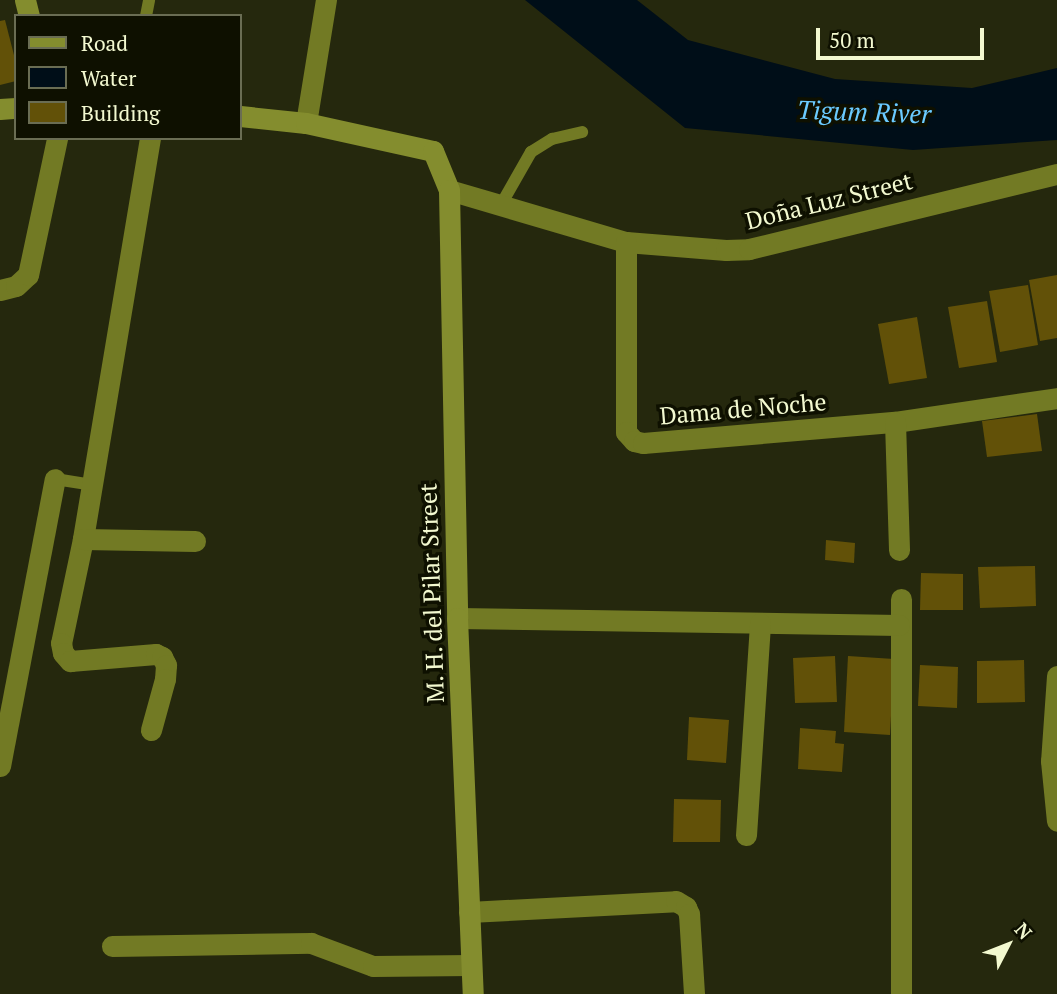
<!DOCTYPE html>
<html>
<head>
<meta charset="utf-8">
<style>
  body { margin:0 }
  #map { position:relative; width:1057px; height:994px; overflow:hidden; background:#25280d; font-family:"PT Serif",serif }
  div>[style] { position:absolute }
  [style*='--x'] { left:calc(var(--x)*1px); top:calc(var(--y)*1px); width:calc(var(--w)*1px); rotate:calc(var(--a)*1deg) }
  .water>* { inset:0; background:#000e18 }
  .building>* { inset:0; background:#625108 }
  .lane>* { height:12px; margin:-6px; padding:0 6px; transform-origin:6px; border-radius:6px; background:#727a24 }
  .street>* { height:21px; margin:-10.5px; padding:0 10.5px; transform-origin:10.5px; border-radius:10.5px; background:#727a24 }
  .secondary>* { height:21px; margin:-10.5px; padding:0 10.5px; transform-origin:10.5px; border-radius:10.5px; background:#848d2e }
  span { translate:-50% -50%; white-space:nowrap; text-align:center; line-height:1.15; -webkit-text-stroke:7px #0e1000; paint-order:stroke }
  .street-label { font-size:24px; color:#f3f9d0 }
  .water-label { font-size:26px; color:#6bcbff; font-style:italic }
  .legend { position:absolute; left:14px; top:14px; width:228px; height:126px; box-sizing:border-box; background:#0e1000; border:2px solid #6a6d53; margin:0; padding:9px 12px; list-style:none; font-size:21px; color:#f3f9d0 }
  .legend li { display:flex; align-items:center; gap:14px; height:35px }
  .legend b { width:35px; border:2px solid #6a6d53 }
  .north { position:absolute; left:973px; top:910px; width:70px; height:70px; -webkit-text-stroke:5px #0e1000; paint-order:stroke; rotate:48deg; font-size:19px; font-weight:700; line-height:28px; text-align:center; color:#f3f9d0 }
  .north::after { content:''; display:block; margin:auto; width:24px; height:32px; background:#f3f9d0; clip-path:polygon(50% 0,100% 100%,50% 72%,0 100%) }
  .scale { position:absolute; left:816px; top:28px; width:168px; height:32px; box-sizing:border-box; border:4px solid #f3f9d0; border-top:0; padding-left:9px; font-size:21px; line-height:24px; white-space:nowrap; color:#f3f9d0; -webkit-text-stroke:5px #0e1000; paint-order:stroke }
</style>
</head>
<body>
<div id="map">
  <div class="water">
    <div style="clip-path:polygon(525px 0,637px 0,688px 40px,835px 79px,972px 88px,1057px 68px,1057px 140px,913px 150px,685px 128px)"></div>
  </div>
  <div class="building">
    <div style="clip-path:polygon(5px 20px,16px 63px,16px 81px,0 85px,0 21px)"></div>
    <div style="clip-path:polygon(1057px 275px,1057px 338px,1040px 341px,1029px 280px)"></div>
    <div style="clip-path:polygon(1028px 285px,1038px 345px,1000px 352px,989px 291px)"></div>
    <div style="clip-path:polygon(987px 301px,997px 362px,959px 368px,948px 307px)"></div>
    <div style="clip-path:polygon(917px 317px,927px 378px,889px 384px,878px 324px)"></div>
    <div style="clip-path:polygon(1037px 414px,1042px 451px,987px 457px,982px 421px)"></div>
    <div style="clip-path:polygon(826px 540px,855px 543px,854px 563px,825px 560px)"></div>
    <div style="clip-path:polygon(1035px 566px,1036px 606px,980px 608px,978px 567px)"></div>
    <div style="clip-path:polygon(921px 573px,963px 574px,963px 610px,920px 610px)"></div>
    <div style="clip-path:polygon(835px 656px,837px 702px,795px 703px,793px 658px)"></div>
    <div style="clip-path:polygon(848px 656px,894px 659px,890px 735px,844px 732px)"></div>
    <div style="clip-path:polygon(1024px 660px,1025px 702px,977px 703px,977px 661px)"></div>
    <div style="clip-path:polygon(920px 665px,958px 667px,957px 708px,918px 706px)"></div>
    <div style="clip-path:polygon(689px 717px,729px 720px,726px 763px,687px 760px)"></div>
    <div style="clip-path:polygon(800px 728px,836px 731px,835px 743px,844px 744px,842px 772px,798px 769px)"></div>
    <div style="clip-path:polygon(674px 799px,721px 800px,720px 842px,673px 842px)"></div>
  </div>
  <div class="lane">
    <div style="--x:146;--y:16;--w:16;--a:-79"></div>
    <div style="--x:502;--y:203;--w:59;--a:-60.4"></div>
    <div style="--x:531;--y:152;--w:25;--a:-32"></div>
    <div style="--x:552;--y:139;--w:31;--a:-13"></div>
    <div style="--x:55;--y:479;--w:36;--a:9"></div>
  </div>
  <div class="street">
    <div style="--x:306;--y:123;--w:125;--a:-80.8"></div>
    <div style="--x:150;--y:138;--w:407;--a:99.5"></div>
    <div style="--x:83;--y:539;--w:106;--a:101.9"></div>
    <div style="--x:61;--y:643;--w:10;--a:79"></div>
    <div style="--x:63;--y:653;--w:11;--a:49"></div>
    <div style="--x:70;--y:661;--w:86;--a:-4.7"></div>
    <div style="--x:156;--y:654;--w:7;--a:27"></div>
    <div style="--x:162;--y:657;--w:9;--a:63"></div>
    <div style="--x:166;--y:665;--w:14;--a:94"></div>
    <div style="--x:165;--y:679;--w:53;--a:105.4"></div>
    <div style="--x:449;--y:190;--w:184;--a:16.4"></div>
    <div style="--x:626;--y:242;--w:100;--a:4.6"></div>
    <div style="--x:726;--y:250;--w:23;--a:-2"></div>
    <div style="--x:749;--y:249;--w:317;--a:-13.7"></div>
    <div style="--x:626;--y:242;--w:190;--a:90"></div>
    <div style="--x:626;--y:432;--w:12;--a:48"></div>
    <div style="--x:634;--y:441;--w:9;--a:13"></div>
    <div style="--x:643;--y:443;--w:253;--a:-4.8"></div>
    <div style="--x:895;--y:422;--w:164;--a:-8.4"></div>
    <div style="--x:0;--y:290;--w:16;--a:-14"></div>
    <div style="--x:16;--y:286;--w:16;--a:-43"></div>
    <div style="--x:28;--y:275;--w:140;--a:-78"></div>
    <div style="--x:895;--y:422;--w:128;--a:88.2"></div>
    <div style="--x:83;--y:539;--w:112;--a:1"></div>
    <div style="--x:901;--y:599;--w:395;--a:90"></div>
    <div style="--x:457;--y:618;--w:442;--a:0.9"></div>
    <div style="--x:1057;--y:676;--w:85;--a:94"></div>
    <div style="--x:1051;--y:761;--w:60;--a:84.3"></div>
    <div style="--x:0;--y:766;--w:292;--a:-79.2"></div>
    <div style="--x:746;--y:835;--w:212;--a:-86.2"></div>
    <div style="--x:469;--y:912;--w:207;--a:-3"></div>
    <div style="--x:676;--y:901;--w:12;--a:31"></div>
    <div style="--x:686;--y:907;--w:8;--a:67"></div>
    <div style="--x:689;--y:914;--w:80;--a:86.4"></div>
    <div style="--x:112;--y:946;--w:199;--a:-0.9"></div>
    <div style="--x:311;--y:943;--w:66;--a:20.4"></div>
    <div style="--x:373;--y:966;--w:98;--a:-0.6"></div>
  </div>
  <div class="secondary">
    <div style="--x:25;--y:0;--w:16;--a:76"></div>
    <div style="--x:0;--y:109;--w:16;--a:-4"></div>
    <div style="--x:240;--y:116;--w:66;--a:6.1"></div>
    <div style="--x:306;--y:123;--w:130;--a:12.4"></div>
    <div style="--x:433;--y:151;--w:42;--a:67.7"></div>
    <div style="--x:449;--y:190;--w:428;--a:88.9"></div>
    <div style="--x:457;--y:618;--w:376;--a:87.6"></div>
  </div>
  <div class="street-label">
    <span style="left:829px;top:201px;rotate:-14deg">Doña Luz Street</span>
    <span style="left:743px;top:409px;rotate:-5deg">Dama de Noche</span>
    <span style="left:432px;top:593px;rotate:-92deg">M. H. del Pilar Street</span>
  </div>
  <div class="water-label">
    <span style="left:864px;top:112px;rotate:2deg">Tigum River</span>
  </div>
  <ul class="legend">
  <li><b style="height:9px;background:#848d2e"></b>Road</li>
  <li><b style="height:19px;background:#000e18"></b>Water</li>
  <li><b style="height:19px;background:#625108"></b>Building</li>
  </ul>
  <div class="north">N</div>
  <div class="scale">50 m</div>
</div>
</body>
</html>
